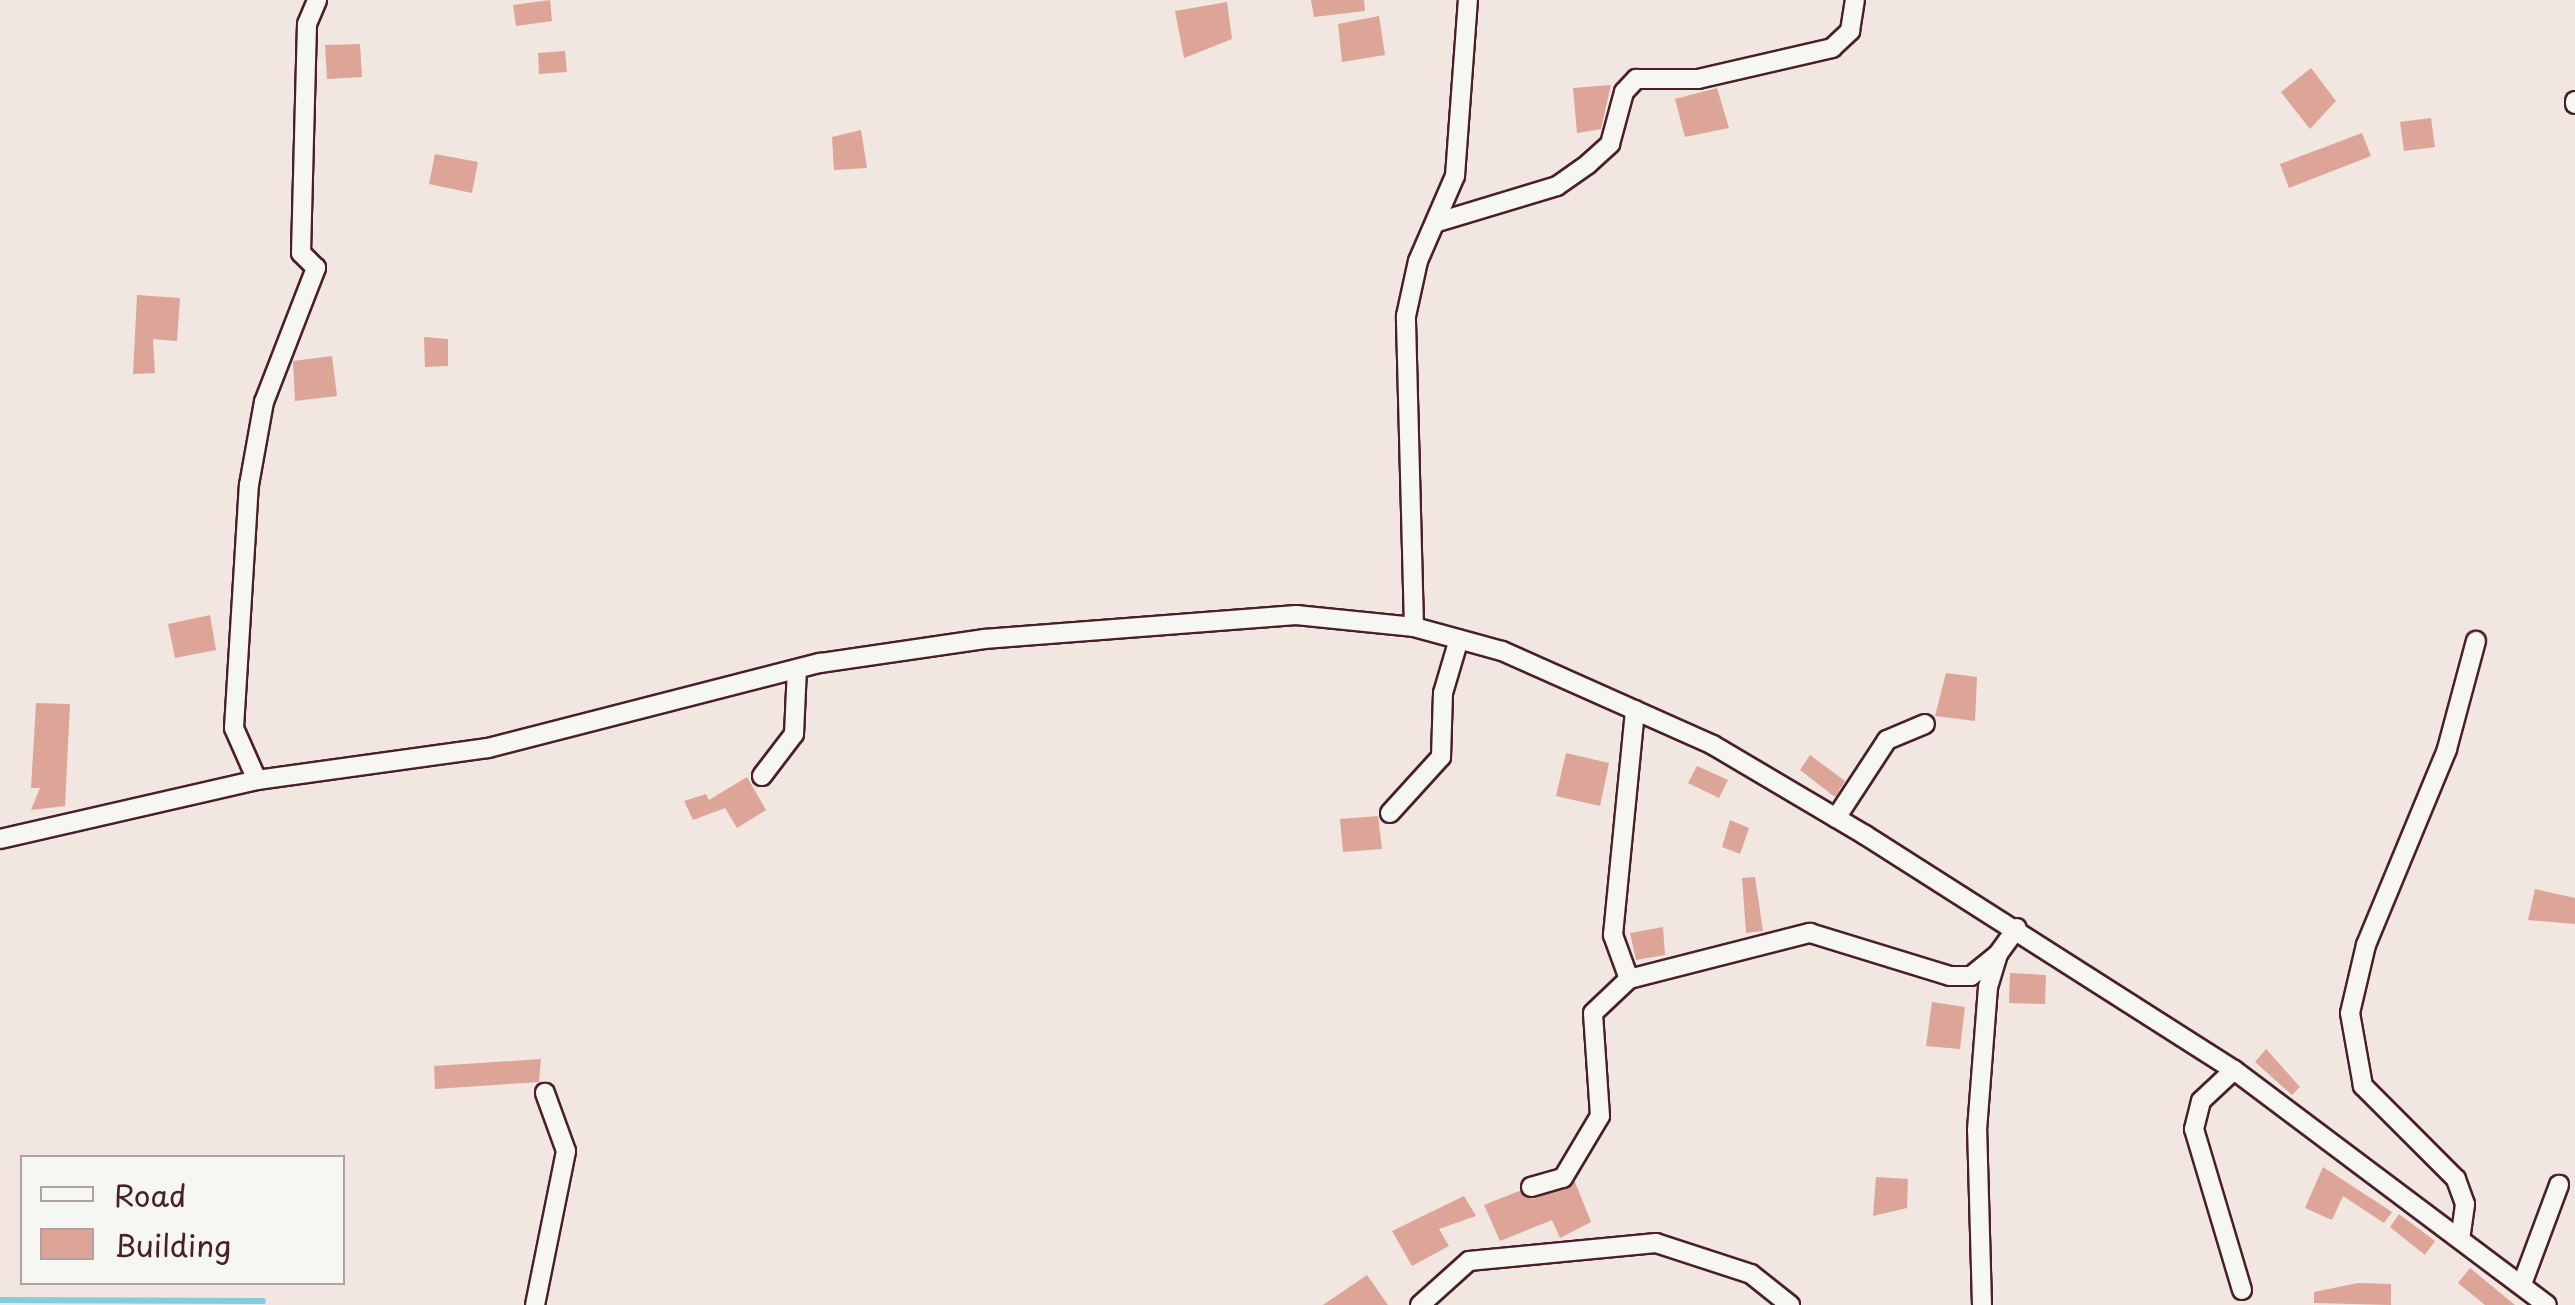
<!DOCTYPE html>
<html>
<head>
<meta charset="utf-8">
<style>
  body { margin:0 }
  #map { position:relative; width:2575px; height:1305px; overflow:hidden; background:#f1e6e0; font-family:"Playpen Sans",sans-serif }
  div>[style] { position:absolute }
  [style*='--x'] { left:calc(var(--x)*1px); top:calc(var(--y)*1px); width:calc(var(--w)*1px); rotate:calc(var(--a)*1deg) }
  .stream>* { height:6px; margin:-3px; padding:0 3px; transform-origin:3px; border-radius:3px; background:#80cede }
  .building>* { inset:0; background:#dda597 }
  .roads { filter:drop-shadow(2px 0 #4a1f2b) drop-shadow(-2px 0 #4a1f2b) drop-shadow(0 2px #4a1f2b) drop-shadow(0 -2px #4a1f2b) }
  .street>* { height:18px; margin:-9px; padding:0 9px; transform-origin:9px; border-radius:9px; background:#f6f6f2 }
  span { translate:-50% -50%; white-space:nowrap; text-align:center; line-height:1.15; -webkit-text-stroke:10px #f6f6f2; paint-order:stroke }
  .legend { position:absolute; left:20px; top:1155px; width:325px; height:130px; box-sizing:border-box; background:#f6f6f2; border:2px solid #b1a0a2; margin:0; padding:12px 18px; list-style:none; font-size:30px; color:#4a1f2b }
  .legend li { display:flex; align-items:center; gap:20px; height:50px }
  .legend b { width:50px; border:2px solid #b1a0a2 }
</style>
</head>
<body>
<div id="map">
  <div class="stream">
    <div style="--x:0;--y:1300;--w:263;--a:0.2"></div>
  </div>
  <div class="building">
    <div style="clip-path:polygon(550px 0,552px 21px,516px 26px,513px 5px)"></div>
    <div style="clip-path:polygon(1311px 0,1364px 0,1365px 11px,1314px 17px)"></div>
    <div style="clip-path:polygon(1227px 2px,1232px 39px,1184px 58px,1175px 11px)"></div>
    <div style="clip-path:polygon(1379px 16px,1385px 55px,1342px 62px,1338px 24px)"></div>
    <div style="clip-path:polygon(360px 44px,362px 77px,327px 79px,325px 45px)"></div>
    <div style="clip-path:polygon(565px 51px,567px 72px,539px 74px,538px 53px)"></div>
    <div style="clip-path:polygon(2311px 68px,2336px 101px,2310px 129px,2281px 92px)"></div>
    <div style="clip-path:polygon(1611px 85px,1601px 129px,1577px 133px,1573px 88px)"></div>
    <div style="clip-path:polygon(1717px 88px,1729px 128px,1685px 137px,1675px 99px)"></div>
    <div style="clip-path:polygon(2431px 118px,2435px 147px,2404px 151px,2400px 122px)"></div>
    <div style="clip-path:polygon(861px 130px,867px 168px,834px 170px,832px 137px)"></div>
    <div style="clip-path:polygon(2362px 133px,2371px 156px,2289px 188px,2280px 164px)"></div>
    <div style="clip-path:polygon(435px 154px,478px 162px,472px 193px,429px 184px)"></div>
    <div style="clip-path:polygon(137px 295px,180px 298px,177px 341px,153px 339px,155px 373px,133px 374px)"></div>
    <div style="clip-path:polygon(424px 337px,448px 339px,448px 366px,425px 367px)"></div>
    <div style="clip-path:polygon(332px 356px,337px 396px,295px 401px,293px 361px)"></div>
    <div style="clip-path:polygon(210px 615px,216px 650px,175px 658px,168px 624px)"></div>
    <div style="clip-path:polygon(1946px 673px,1977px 677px,1975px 721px,1935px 716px)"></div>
    <div style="clip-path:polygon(36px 703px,70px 704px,65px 806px,31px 810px,40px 788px,31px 788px)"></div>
    <div style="clip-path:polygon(1566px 753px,1609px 763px,1600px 806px,1556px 796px)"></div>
    <div style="clip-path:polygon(1810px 755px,1845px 781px,1835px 797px,1800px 770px)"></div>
    <div style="clip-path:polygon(1697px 766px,1728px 780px,1719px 798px,1688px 783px)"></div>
    <div style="clip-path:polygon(747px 777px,766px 810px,737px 828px,725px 808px,693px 820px,684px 801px,706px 794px,709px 800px)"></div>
    <div style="clip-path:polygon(1378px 816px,1382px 849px,1343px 852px,1340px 819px)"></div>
    <div style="clip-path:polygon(1730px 820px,1749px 828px,1740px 854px,1722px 847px)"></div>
    <div style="clip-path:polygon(1755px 877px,1763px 931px,1746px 933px,1742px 878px)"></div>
    <div style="clip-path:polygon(2535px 889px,2575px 898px,2575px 924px,2528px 920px)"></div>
    <div style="clip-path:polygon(1663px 927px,1665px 955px,1636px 960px,1630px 933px)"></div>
    <div style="clip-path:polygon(2010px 973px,2046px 975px,2045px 1004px,2009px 1003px)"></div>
    <div style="clip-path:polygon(1932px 1002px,1965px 1007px,1960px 1049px,1926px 1046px)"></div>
    <div style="clip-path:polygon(2266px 1049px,2300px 1087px,2292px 1095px,2255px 1062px)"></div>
    <div style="clip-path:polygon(541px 1059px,539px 1082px,435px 1089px,434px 1066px)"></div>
    <div style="clip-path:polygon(2323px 1167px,2392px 1212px,2384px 1223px,2343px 1196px,2332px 1220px,2305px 1208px)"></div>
    <div style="clip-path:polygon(1876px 1177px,1908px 1179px,1907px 1208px,1873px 1216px)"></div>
    <div style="clip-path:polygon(1575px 1182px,1591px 1222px,1560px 1238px,1552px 1220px,1500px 1241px,1484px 1205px,1519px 1191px,1534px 1199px)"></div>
    <div style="clip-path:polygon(1464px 1196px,1476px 1216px,1439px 1229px,1449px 1246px,1412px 1266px,1392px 1231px)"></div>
    <div style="clip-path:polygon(2399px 1214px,2435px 1241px,2425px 1255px,2390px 1227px)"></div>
    <div style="clip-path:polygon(2470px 1268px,2515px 1305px,2485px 1305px,2458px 1283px)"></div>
    <div style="clip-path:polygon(1367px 1275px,1388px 1305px,1323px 1305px)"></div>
    <div style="clip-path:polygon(2358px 1283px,2391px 1284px,2391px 1305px,2314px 1303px,2314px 1292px)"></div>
  </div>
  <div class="roads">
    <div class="street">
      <div style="--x:2575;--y:101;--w:3;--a:90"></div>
      <div style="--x:1438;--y:222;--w:124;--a:-16.8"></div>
      <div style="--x:1557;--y:186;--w:38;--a:-35"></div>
      <div style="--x:1588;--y:164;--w:30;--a:-42"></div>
      <div style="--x:1610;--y:144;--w:54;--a:-74.9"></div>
      <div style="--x:1624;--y:92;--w:18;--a:-47"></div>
      <div style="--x:1636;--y:79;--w:62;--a:0"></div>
      <div style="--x:1698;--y:79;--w:138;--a:-13"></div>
      <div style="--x:1832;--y:48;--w:25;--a:-43"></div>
      <div style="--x:1850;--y:31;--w:31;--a:-81"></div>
      <div style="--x:1414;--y:627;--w:311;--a:-91.5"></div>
      <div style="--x:1406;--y:316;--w:56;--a:-77.7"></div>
      <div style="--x:1418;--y:261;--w:93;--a:-66.5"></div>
      <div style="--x:1455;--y:176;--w:176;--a:-85.8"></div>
      <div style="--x:762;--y:776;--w:53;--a:-52.7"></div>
      <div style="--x:794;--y:734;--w:65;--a:-87.4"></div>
      <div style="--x:257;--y:780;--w:57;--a:-113.9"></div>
      <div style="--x:234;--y:728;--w:243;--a:-86.5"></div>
      <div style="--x:249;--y:485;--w:84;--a:-79.8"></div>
      <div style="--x:264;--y:402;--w:144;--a:-68.8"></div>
      <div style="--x:316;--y:268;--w:21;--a:-135"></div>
      <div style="--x:301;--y:253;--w:229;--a:-88.5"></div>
      <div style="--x:307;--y:24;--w:26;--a:-67"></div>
      <div style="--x:1390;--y:813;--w:76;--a:-47.7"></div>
      <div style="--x:1441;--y:757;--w:64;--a:-88.2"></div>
      <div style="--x:1443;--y:693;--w:56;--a:-73.5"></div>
      <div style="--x:1836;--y:818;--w:93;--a:-56.8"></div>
      <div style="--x:1887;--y:740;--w:41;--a:-22.8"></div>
      <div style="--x:0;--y:839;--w:264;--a:-12.9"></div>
      <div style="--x:257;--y:780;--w:233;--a:-7.9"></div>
      <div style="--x:488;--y:748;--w:343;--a:-14.4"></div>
      <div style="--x:820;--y:663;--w:166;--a:-8.3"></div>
      <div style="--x:984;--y:639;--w:313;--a:-4.4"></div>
      <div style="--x:1296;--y:615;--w:119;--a:5.8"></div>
      <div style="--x:1414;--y:627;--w:91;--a:15.3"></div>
      <div style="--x:1502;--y:651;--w:231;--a:24"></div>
      <div style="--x:1713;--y:745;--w:177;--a:30.6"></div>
      <div style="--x:1865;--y:835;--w:437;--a:32.5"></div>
      <div style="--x:2234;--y:1070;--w:391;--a:36.9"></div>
      <div style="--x:1629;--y:979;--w:187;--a:-14.3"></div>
      <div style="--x:1810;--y:933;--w:146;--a:17.1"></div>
      <div style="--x:1950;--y:976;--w:21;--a:0"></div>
      <div style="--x:1971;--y:976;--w:35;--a:-39"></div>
      <div style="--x:2234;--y:1070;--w:45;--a:136.8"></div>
      <div style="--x:2201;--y:1101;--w:29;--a:104"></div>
      <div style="--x:2194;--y:1129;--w:168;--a:73.4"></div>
      <div style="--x:1531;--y:1187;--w:33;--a:-16"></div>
      <div style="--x:1563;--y:1178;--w:72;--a:-59.2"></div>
      <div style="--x:1600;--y:1116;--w:103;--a:-93.9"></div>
      <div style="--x:1593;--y:1013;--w:50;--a:-43.4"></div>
      <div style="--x:1629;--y:979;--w:47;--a:-110"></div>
      <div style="--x:1613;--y:935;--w:226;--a:-84.4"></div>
      <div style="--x:2461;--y:1233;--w:29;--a:-82"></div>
      <div style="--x:2465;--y:1204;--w:27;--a:-110"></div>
      <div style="--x:2456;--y:1179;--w:132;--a:-135"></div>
      <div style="--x:2363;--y:1086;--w:74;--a:-100.1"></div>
      <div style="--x:2350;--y:1013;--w:70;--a:-76.8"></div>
      <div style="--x:2366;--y:945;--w:212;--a:-67.5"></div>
      <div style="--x:2447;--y:749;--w:112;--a:-75"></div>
      <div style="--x:2522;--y:1284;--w:106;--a:-69.5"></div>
      <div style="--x:535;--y:1305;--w:157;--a:-78.6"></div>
      <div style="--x:566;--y:1151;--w:62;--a:-109.9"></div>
      <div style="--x:1420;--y:1305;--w:66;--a:-41.9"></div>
      <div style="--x:1469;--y:1261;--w:188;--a:-5.5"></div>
      <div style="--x:1656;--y:1243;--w:100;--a:18.1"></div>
      <div style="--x:1751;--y:1274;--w:50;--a:38.5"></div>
      <div style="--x:1982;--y:1305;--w:175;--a:-91.6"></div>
      <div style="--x:1977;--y:1130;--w:143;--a:-85.6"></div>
      <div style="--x:1988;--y:987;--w:34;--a:-73"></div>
      <div style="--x:1998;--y:954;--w:32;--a:-54"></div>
    </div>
  </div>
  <ul class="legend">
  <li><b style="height:12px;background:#f6f6f2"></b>Road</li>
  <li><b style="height:28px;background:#dda597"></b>Building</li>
  </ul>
</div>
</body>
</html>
